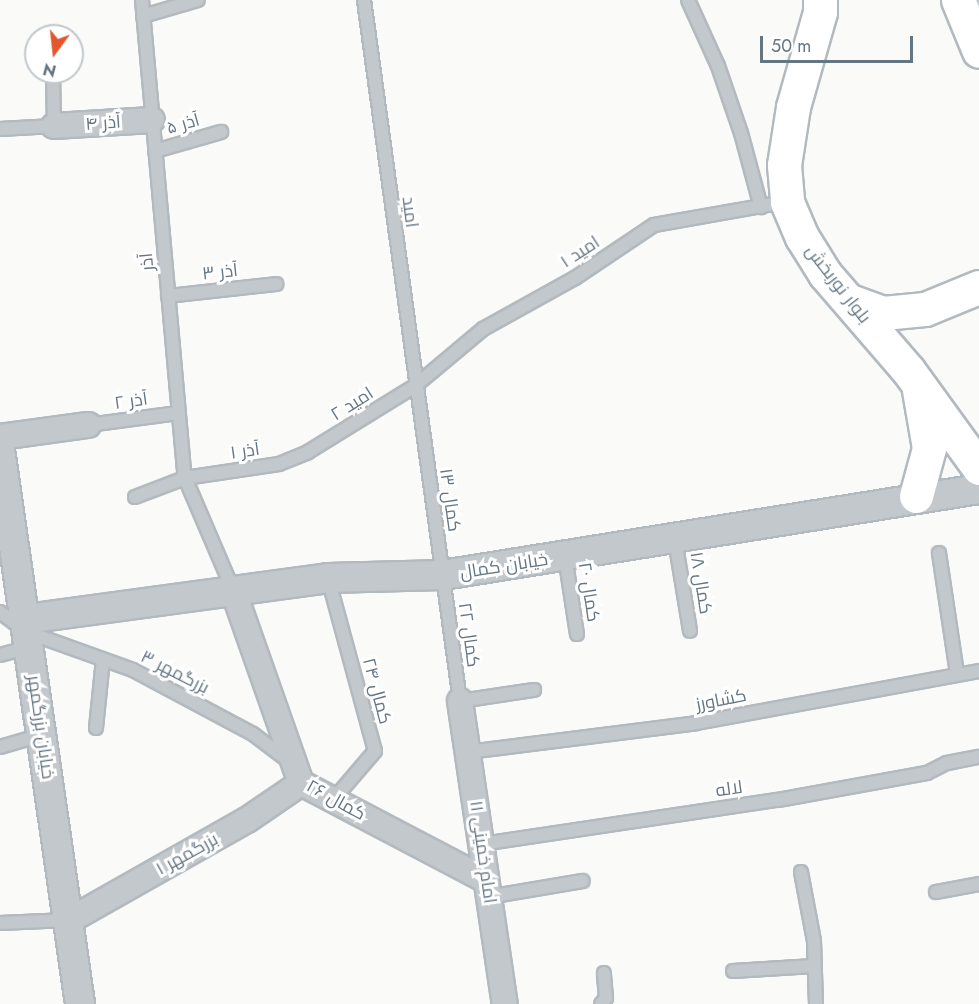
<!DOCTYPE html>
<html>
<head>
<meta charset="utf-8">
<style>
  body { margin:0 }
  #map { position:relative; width:979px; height:1004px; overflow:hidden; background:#fafaf8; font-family:Jost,Cairo,sans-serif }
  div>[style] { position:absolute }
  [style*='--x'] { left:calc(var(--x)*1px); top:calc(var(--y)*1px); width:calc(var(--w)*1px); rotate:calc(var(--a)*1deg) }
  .roads { filter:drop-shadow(2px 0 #b3babf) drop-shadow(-2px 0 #b3babf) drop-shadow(0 2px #b3babf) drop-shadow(0 -2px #b3babf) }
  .service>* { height:12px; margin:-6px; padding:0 6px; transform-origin:6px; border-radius:6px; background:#c3c8cc }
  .minor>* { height:24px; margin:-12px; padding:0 12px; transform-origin:12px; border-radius:12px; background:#c3c8cc }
  .tertiary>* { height:28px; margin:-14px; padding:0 14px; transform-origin:14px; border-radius:14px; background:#c3c8cc }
  .secondary>* { height:33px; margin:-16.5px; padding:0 16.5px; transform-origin:16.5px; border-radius:16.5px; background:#fff }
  span { translate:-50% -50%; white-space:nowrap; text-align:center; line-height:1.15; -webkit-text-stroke:6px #fff; paint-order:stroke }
  .street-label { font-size:18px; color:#657683 }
  .north { position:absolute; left:24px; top:24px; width:60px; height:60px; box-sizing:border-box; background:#fff; border:2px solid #c1c8cd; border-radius:50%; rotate:195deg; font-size:16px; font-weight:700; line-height:24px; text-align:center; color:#657683 }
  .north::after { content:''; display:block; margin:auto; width:21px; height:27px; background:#e4572e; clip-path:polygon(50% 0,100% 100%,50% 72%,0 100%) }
  .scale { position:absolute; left:760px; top:36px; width:153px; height:27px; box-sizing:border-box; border:3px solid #657683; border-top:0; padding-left:8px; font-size:18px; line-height:21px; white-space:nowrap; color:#657683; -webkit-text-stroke:4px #fff; paint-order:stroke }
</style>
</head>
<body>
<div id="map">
  <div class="roads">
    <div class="service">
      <div style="--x:142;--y:0;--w:480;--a:84.9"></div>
      <div style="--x:185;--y:478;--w:122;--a:66.8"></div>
      <div style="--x:364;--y:0;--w:708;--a:82.2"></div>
      <div style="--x:460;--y:701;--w:75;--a:-8.5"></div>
      <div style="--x:688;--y:0;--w:72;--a:65.6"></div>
      <div style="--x:718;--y:66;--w:71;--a:71.1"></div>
      <div style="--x:741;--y:133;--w:77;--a:74.9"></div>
      <div style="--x:143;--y:16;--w:57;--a:-16.2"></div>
      <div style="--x:0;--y:129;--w:54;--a:-3.2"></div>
      <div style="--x:54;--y:126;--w:54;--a:-91.1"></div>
      <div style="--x:155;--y:151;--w:69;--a:-16.1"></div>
      <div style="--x:168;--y:296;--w:109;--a:-6.3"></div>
      <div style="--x:88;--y:425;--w:91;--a:-7.6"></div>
      <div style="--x:135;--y:497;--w:53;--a:-20.8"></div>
      <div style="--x:185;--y:478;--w:95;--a:-8.5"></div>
      <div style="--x:279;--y:464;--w:31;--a:-22"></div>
      <div style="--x:308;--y:452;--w:126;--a:-31.7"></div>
      <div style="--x:415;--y:386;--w:89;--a:-40"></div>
      <div style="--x:483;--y:329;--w:105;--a:-29"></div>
      <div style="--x:575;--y:278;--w:95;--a:-33.9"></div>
      <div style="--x:654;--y:225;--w:133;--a:-10"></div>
      <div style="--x:675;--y:540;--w:92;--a:80.6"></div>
      <div style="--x:939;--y:553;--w:121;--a:81.5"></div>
      <div style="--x:565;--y:556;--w:79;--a:81.3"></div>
      <div style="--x:328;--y:578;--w:179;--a:74.8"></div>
      <div style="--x:375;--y:751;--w:65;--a:130.6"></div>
      <div style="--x:0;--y:612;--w:34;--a:37"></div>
      <div style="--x:27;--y:632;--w:113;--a:19.7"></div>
      <div style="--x:133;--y:670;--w:136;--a:28.1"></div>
      <div style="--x:253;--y:734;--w:46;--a:37.1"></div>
      <div style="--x:0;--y:655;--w:31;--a:-15"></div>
      <div style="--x:96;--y:728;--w:69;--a:-84.2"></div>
      <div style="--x:0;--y:747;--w:43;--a:-16.3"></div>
      <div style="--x:468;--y:752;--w:230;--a:-7.2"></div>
      <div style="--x:696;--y:723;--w:288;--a:-10.4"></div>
      <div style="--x:482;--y:844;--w:299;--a:-8.5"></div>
      <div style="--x:778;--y:800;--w:151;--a:-10.3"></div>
      <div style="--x:927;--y:773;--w:22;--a:-27"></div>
      <div style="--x:947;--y:763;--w:33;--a:-11"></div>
      <div style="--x:801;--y:872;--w:70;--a:79.3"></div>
      <div style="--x:814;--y:941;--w:63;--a:88.2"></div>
      <div style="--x:936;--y:892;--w:44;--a:-10.5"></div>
      <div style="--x:488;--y:897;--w:96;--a:-9.6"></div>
      <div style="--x:0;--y:923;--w:68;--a:-2.5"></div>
      <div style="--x:733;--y:971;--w:81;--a:-3.5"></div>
      <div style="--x:601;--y:1004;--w:8;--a:-50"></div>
      <div style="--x:606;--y:998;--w:25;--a:-95"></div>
    </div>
    <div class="minor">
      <div style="--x:54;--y:126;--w:98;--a:-3.5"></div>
      <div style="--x:0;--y:437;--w:89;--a:-7.8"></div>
      <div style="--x:233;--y:590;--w:205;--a:70.6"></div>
      <div style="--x:301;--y:783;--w:209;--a:27.7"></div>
      <div style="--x:460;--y:701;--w:306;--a:81.6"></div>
      <div style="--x:70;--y:920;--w:203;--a:-29.5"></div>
      <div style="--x:247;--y:820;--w:65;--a:-34.4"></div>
    </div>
    <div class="tertiary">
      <div style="--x:978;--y:0;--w:1;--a:45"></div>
      <div style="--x:0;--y:450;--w:560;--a:81.78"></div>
      <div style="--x:26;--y:619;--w:305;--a:-7.7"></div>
      <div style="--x:328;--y:578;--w:115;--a:-1.5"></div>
      <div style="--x:443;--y:575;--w:543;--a:-9.12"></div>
    </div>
    <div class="secondary">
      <div style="--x:820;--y:0;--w:12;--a:90"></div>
      <div style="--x:820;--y:12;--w:99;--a:105.9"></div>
      <div style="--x:793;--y:107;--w:59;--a:98.8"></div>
      <div style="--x:784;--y:165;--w:37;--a:85"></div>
      <div style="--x:787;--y:202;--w:38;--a:67"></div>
      <div style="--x:802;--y:237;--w:44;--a:58.1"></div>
      <div style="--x:825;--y:274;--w:127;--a:49.2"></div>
      <div style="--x:908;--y:370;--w:121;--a:54.1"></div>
      <div style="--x:958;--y:0;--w:55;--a:67.6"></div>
      <div style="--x:850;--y:301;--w:35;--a:20"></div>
      <div style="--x:883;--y:313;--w:42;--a:-5.4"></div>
      <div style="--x:925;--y:309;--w:58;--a:-22.2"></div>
      <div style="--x:916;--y:496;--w:50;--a:-74.8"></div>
      <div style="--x:929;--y:448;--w:59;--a:-99.8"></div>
    </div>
  </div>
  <div class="street-label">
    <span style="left:103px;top:123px;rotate:-4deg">آذر ۴</span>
    <span style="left:183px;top:124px;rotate:-16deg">آذر ۵</span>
    <span style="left:410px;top:212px;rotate:83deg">امید</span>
    <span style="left:580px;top:252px;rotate:-33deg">امید ۱</span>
    <span style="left:147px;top:262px;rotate:-95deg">آذر</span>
    <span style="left:220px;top:272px;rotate:-6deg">آذر ۳</span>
    <span style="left:838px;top:284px;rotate:52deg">بلوار نوربخش</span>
    <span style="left:131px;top:401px;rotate:-8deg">آذر ۲</span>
    <span style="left:352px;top:404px;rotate:-32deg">امید ۲</span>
    <span style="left:245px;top:451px;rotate:-8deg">آذر ۱</span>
    <span style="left:450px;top:500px;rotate:82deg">کمال ۱۳</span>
    <span style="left:504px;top:566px;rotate:-9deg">خیابان کمال</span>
    <span style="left:701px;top:583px;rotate:81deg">کمال ۱۸</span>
    <span style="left:589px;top:592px;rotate:81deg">کمال ۲۰</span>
    <span style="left:469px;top:635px;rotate:82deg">کمال ۲۲</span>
    <span style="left:175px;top:672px;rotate:27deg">بزرگمهر ۳</span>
    <span style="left:377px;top:691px;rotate:75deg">کمال ۲۴</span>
    <span style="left:721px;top:700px;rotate:-11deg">کشاورز</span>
    <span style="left:41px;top:727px;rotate:82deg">خیابان بزرگمهر</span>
    <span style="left:729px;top:789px;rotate:-8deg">لاله</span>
    <span style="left:336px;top:800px;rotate:29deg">کمال ۲۶</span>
    <span style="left:483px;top:852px;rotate:82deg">امام خمینی ۱۱</span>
    <span style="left:187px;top:854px;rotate:-29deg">بزرگمهر ۱</span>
  </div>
  <div class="north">N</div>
  <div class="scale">50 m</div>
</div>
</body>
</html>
